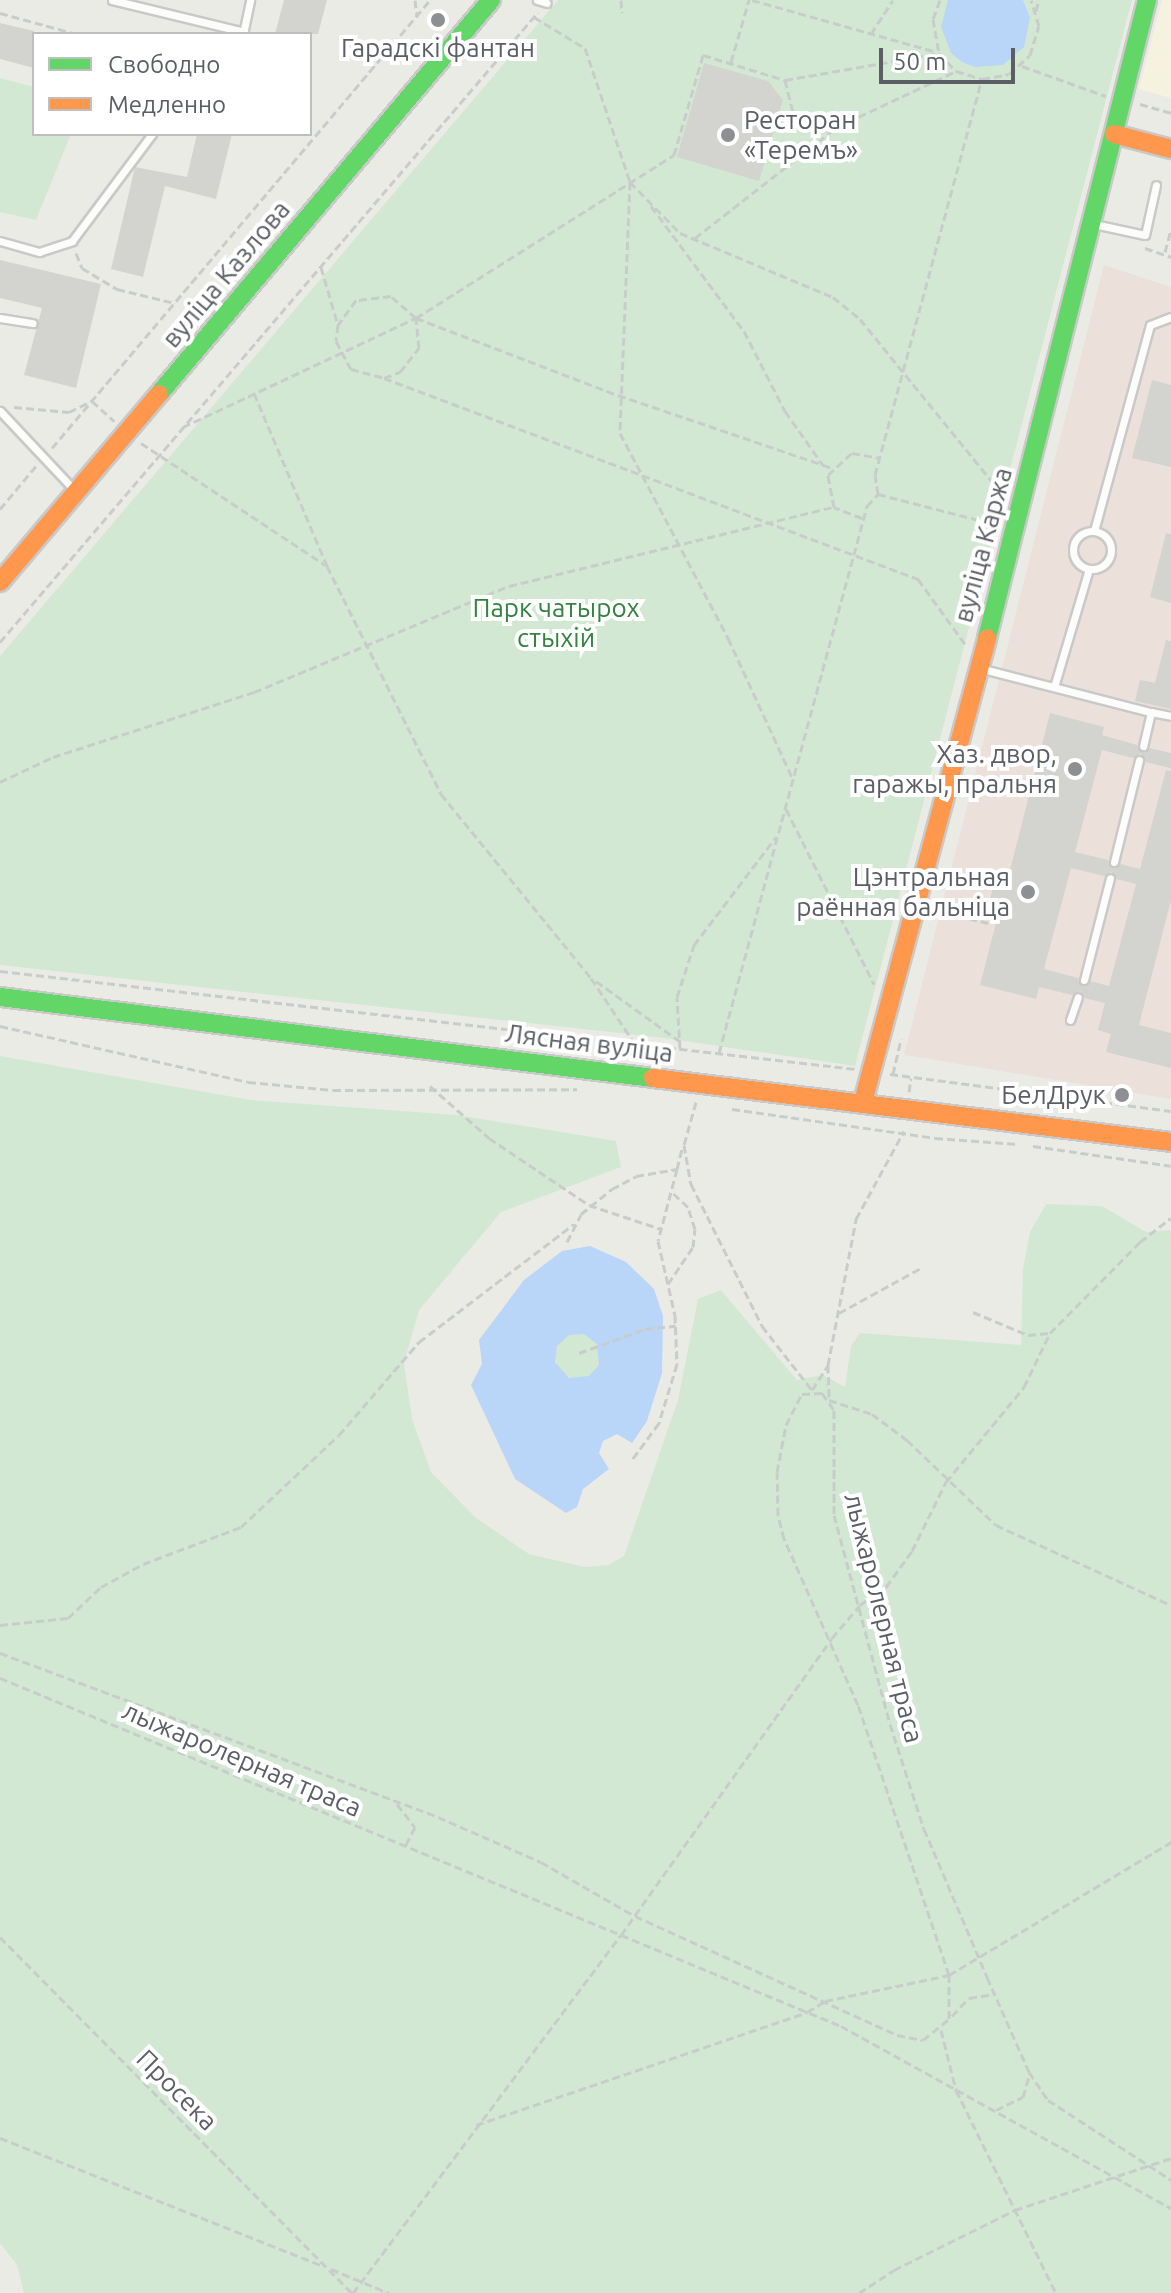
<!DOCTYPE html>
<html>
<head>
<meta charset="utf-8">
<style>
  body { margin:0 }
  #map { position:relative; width:1171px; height:2293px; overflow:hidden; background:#ebebe6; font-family:Ubuntu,sans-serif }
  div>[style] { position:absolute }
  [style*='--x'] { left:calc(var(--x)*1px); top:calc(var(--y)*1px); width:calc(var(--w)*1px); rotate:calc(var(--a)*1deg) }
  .commercial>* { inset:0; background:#f5f3df }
  .medical>* { inset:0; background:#ebe0da }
  .green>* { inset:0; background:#d3e8d3 }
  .round { border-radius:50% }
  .water>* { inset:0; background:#b9d5f8 }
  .building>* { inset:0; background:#d3d3d0 }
  .path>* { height:3px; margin-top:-1.5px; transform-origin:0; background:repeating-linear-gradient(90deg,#c8cdcb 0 8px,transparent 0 12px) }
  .roads { filter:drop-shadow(2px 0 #c8c9c8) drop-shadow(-2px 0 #c8c9c8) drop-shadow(0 2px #c8c9c8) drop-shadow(0 -2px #c8c9c8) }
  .lane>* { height:7px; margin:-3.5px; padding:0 3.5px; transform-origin:3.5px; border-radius:3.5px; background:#fcfcfb }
  .lane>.ring { margin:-3.5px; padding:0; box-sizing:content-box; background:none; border:7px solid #fcfcfb; border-radius:50% }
  .fast>* { height:18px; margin:-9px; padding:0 9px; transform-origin:9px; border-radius:9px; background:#63d668 }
  .slow>* { height:18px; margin:-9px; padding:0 9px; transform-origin:9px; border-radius:9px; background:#ff974d }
  .dots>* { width:22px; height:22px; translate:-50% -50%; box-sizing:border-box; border:4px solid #fff; border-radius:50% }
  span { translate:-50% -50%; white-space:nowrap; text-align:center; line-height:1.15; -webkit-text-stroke:8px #fff; paint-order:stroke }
  .poi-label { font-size:26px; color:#5b5e64 }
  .left { translate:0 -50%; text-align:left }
  .right { translate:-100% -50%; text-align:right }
  .street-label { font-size:26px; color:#5b5e64 }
  .park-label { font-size:26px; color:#348341 }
  .legend { position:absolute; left:32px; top:32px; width:280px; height:104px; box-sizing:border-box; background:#fff; border:2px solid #bdbfc1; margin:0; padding:10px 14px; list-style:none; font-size:24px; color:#5b5e64 }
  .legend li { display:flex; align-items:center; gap:16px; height:40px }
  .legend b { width:40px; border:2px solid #bdbfc1 }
  .scale { position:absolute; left:879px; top:48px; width:136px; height:36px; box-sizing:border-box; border:4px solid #5b5e64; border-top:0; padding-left:10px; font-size:24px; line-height:28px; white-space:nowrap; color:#5b5e64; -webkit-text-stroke:6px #fff; paint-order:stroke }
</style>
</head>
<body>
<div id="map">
  <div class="commercial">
    <div style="clip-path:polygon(1162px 0,1171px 0,1171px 98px,1139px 89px)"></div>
  </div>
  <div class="medical">
    <div style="clip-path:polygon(1104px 265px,1171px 287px,1171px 1099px,904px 1055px)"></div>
  </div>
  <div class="green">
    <div style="clip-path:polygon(558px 0,1132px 0,855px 1066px,664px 1038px,0 965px,0 656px)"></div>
    <div style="clip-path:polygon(0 78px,34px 87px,34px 134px,71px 134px,36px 220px,0 212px)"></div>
    <div style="clip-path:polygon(0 1056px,251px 1100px,457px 1115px,616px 1141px,621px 1167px,501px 1212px,419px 1310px,404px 1363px,412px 1419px,431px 1472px,476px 1518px,529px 1554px,585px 1567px,608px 1565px,624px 1556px,678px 1400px,698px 1299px,721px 1290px,797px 1380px,823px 1375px,845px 1387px,851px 1346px,860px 1333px,1021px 1345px,1023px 1268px,1030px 1232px,1046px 1204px,1102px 1206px,1146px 1232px,1171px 1230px,1171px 2293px,24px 2293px,17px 2265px,0 2243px)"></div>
    <div class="round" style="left:555px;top:1333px;width:46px;height:46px"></div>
  </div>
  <div class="water">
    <div style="clip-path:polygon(948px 0,1023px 0,1030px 18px,1024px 47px,1003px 65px,975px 67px,962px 62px,951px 53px,941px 27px)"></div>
    <div style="clip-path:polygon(evenodd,590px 1246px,626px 1262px,654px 1289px,663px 1316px,662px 1373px,647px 1421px,632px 1443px,617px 1434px,603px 1441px,599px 1453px,609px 1469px,583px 1489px,577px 1507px,566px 1513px,515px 1479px,471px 1385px,482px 1364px,479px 1340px,524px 1280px,562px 1251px,590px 1246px,584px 1334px,597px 1344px,599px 1365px,589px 1376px,569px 1378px,555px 1362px,557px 1346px,569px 1335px,584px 1334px)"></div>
  </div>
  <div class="building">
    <div style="clip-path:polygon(284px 0,327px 0,318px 34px,275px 34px)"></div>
    <div style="clip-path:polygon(0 23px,34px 31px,34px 68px,0 59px)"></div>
    <div style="clip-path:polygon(704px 63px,768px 81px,783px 100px,759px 181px,677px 157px)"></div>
    <div style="clip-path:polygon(197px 134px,232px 134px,216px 199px,165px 186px,143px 277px,111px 269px,135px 167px,187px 177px)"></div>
    <div style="clip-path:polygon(0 260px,101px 284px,76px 388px,24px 375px,42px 308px,0 298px)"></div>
    <div style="clip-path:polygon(1152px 380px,1171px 385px,1171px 467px,1132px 458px)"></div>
    <div style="clip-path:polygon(1166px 533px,1171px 534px,1171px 603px,1150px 597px)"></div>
    <div style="clip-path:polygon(1166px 640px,1171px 641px,1171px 709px,1135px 701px,1140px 680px,1155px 683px)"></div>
    <div style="clip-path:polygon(evenodd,1050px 713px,1104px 727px,1102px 735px,1137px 745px,1141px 752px,1149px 748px,1171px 753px,1171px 768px,1145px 762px,1141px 754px,1133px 758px,1102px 750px,1075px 852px,1108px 860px,1112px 868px,1120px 864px,1140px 869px,1166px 770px,1171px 771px,1171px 900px,1139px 1025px,1171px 1033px,1171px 1068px,1106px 1052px,1111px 1034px,1098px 1030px,1105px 1003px,1084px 998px,1081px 991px,1072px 995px,1039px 987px,1036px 999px,980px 985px,997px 919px,986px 916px,996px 875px,1008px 878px,1050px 713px,1071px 868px,1104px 876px,1111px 872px,1116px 879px,1136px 884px,1109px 986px,1090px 981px,1082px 986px,1078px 978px,1044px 969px,1071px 868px)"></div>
  </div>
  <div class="path">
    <div style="--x:415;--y:0;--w:17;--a:83"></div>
    <div style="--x:621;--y:0;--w:13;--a:86"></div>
    <div style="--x:752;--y:0;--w:192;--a:15.7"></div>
    <div style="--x:940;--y:0;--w:20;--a:110"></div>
    <div style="--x:933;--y:19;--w:35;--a:80"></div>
    <div style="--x:939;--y:53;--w:25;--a:47"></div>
    <div style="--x:956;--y:71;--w:27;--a:17"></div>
    <div style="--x:982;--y:79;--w:27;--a:-10"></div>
    <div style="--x:1009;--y:74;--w:28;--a:-42"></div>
    <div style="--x:1030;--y:55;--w:30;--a:-73"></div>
    <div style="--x:1039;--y:26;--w:27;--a:-107"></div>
    <div style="--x:1036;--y:11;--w:11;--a:-75"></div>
    <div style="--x:0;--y:13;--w:80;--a:15.3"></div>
    <div style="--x:534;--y:17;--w:60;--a:31.3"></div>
    <div style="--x:585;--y:48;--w:141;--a:71.4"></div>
    <div style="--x:630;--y:182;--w:251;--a:92.3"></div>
    <div style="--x:620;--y:433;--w:232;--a:62.2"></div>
    <div style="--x:728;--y:638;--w:155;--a:65.3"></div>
    <div style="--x:871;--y:34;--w:40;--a:-57.1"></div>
    <div style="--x:731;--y:62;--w:65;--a:-73.8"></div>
    <div style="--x:1022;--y:66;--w:89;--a:19.7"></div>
    <div style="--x:785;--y:80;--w:38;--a:76"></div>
    <div style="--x:794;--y:117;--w:44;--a:13.1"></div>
    <div style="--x:837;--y:127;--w:132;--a:-25.2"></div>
    <div style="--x:1140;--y:104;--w:32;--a:16"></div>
    <div style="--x:630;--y:182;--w:71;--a:45.6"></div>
    <div style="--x:680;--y:233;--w:166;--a:22.7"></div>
    <div style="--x:833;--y:297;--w:35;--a:39"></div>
    <div style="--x:860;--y:319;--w:228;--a:50.9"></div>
    <div style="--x:651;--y:206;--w:156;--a:53.4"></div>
    <div style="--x:744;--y:331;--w:90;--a:62.9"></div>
    <div style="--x:785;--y:411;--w:66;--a:54.9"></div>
    <div style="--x:695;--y:238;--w:180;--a:-38"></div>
    <div style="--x:1145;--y:248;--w:28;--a:19"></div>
    <div style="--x:1165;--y:252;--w:24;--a:-75"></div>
    <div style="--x:76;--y:253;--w:16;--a:68"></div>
    <div style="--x:82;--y:268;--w:41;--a:31"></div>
    <div style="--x:117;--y:289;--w:60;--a:13.6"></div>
    <div style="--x:321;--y:267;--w:60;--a:73.7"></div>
    <div style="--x:338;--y:325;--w:16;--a:97"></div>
    <div style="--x:336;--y:341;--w:32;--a:62"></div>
    <div style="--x:351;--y:369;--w:34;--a:15"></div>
    <div style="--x:384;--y:378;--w:17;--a:-21"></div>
    <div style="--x:400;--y:372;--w:31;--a:-52"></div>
    <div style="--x:419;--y:348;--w:30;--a:-96"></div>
    <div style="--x:416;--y:318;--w:33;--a:-139"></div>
    <div style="--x:391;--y:296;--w:35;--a:173"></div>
    <div style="--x:356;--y:300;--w:31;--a:126"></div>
    <div style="--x:416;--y:318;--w:216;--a:20.9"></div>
    <div style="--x:618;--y:395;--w:226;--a:18.8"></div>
    <div style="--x:384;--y:378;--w:571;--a:20.63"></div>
    <div style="--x:918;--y:579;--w:80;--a:54.1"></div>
    <div style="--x:254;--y:393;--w:188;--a:67.1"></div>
    <div style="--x:327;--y:566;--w:255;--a:63.4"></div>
    <div style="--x:441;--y:794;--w:237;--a:50.8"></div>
    <div style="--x:591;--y:978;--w:79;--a:56.3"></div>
    <div style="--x:14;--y:407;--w:55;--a:5.2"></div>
    <div style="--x:69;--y:412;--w:25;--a:-26"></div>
    <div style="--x:92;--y:401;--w:30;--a:42"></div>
    <div style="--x:183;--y:427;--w:257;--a:-25.1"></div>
    <div style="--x:416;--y:318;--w:305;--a:-32.3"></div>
    <div style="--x:674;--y:155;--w:104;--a:-73.8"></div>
    <div style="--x:703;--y:55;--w:86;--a:17"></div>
    <div style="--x:785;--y:80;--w:156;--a:-9.9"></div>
    <div style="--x:141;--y:443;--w:221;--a:33.5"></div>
    <div style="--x:52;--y:448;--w:586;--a:-49.84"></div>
    <div style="--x:878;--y:494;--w:124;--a:14.5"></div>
    <div style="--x:0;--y:509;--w:56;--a:-50.1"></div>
    <div style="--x:862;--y:518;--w:30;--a:-159"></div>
    <div style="--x:834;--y:507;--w:33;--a:-101"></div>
    <div style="--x:828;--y:475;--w:33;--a:-43"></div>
    <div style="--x:852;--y:453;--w:28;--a:10"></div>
    <div style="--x:0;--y:642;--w:828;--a:-49.5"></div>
    <div style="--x:0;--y:782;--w:59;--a:-25.3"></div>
    <div style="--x:53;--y:757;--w:211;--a:-17.9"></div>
    <div style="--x:254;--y:692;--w:276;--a:-22.6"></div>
    <div style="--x:509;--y:586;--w:334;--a:-13.7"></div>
    <div style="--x:786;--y:809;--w:196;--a:63.3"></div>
    <div style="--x:943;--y:878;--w:45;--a:12.8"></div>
    <div style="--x:934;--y:910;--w:56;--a:13.5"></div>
    <div style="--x:0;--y:971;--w:861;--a:6.54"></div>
    <div style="--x:596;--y:981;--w:105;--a:35.7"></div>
    <div style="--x:0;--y:1026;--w:254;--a:12.7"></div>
    <div style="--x:248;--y:1082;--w:85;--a:5.4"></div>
    <div style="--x:333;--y:1090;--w:244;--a:-0.2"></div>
    <div style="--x:680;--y:1049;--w:52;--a:-93.3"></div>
    <div style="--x:677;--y:997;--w:55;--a:-71.9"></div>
    <div style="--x:694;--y:945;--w:136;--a:-52.8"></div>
    <div style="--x:719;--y:1053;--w:567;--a:-74.86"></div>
    <div style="--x:867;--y:506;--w:16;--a:-47"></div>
    <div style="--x:878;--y:494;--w:19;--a:-99"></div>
    <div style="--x:875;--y:475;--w:410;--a:-74.9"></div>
    <div style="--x:890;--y:1074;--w:283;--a:7.5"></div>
    <div style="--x:893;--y:1074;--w:36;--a:-77"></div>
    <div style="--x:430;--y:1086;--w:79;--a:41.4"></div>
    <div style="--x:489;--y:1138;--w:120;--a:33.8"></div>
    <div style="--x:589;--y:1205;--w:76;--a:18.4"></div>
    <div style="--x:909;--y:1092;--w:14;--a:-82"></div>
    <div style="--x:696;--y:1102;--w:45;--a:105.6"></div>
    <div style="--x:684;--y:1145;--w:40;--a:80"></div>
    <div style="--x:691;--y:1184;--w:159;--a:63.4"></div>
    <div style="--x:762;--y:1326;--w:81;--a:52"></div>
    <div style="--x:812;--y:1390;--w:30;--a:-57"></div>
    <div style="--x:828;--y:1365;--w:149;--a:-79.1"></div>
    <div style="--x:856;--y:1219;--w:100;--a:-61.4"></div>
    <div style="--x:732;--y:1109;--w:205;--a:8.1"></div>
    <div style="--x:935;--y:1138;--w:83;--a:4.1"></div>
    <div style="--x:1033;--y:1146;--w:139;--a:8.2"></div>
    <div style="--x:677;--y:1169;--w:21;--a:-76"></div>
    <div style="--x:567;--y:1242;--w:31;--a:-63"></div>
    <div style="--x:581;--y:1214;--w:40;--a:-39"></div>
    <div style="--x:612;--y:1189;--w:27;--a:-28"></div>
    <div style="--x:636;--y:1176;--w:42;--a:-9.7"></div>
    <div style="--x:677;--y:1169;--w:74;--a:104.8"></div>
    <div style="--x:658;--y:1241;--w:76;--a:77.1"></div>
    <div style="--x:675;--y:1315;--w:49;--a:87.7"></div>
    <div style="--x:677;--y:1364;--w:62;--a:107"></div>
    <div style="--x:659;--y:1423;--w:47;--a:126.4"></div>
    <div style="--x:668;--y:1284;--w:45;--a:-56"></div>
    <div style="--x:693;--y:1247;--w:18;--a:-84"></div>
    <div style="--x:695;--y:1229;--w:23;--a:-108"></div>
    <div style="--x:688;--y:1207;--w:22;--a:-137"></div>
    <div style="--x:973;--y:1312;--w:60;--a:22.7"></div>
    <div style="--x:1028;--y:1335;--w:22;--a:-5"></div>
    <div style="--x:839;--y:1313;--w:94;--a:-28.8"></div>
    <div style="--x:579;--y:1353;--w:70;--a:-20"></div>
    <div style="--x:645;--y:1329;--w:31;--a:-6"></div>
    <div style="--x:828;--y:1365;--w:35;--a:88"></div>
    <div style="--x:829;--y:1400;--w:45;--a:18"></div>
    <div style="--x:872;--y:1414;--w:44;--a:36.6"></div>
    <div style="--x:907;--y:1440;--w:123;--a:43.7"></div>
    <div style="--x:996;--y:1525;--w:192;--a:24.6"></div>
    <div style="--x:0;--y:1625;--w:68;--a:-5.9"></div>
    <div style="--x:68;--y:1618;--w:45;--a:-43.2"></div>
    <div style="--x:101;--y:1587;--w:48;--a:-28.7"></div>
    <div style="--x:143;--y:1564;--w:105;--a:-20.7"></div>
    <div style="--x:241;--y:1527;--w:134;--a:-43.2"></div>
    <div style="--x:339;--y:1435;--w:123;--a:-49.3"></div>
    <div style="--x:419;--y:1342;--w:195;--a:-37.3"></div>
    <div style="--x:0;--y:1653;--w:468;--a:20.5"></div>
    <div style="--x:438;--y:1817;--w:112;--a:23.6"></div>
    <div style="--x:541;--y:1862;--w:108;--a:29.9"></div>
    <div style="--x:635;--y:1916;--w:288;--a:24.4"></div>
    <div style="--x:897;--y:2035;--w:26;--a:11"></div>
    <div style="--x:923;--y:2040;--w:33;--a:-39"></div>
    <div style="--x:949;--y:2019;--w:44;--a:-90"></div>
    <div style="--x:949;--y:1975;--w:285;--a:-108.6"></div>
    <div style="--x:858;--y:1705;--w:182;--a:-114"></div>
    <div style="--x:784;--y:1539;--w:25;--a:-104"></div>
    <div style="--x:778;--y:1515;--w:43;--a:-91.3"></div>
    <div style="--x:777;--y:1472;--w:48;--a:-79.2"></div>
    <div style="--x:786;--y:1425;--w:35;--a:-63"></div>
    <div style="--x:802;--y:1394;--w:20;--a:-3"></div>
    <div style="--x:822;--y:1393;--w:21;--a:55"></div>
    <div style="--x:834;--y:1410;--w:105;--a:90"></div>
    <div style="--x:834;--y:1515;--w:216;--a:75"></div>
    <div style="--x:890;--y:1724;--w:110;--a:72.1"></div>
    <div style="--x:924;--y:1829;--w:161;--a:66.9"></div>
    <div style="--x:987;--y:1977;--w:104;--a:66.1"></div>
    <div style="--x:1029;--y:2072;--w:34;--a:56"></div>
    <div style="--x:1048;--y:2100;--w:147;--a:33"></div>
    <div style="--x:0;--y:1678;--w:910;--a:22.48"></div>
    <div style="--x:841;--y:2026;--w:377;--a:28.9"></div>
    <div style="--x:397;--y:1804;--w:29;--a:52"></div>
    <div style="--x:415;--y:1827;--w:22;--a:117"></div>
    <div style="--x:0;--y:1937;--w:501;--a:45.32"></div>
    <div style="--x:952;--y:2016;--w:25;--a:-47"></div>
    <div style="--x:969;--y:1998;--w:26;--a:-9"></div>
    <div style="--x:941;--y:2030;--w:62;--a:76"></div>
    <div style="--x:956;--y:2090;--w:226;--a:63.8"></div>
    <div style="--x:996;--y:2110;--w:30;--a:-26"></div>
    <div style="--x:1023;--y:2097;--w:22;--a:-74"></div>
    <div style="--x:476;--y:2125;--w:350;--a:-18.8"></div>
    <div style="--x:807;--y:2012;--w:21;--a:-31"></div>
    <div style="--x:825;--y:2001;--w:127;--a:-11.8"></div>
    <div style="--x:949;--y:1975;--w:259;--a:-30.9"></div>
    <div style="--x:0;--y:2138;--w:348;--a:21.6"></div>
    <div style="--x:331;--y:2269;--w:63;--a:22.5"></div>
    <div style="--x:353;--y:2293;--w:447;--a:-53.2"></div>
    <div style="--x:621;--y:1935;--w:364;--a:-54.6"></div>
    <div style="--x:832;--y:1638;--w:43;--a:-49.7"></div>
    <div style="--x:860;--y:1605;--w:32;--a:-35"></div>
    <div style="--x:886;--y:1587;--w:44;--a:-54.2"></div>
    <div style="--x:912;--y:1551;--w:77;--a:-63.8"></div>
    <div style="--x:946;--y:1482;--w:123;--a:-50.6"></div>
    <div style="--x:1024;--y:1387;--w:60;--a:-64.3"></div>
    <div style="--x:1050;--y:1333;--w:128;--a:-45.3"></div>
    <div style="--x:1140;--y:1242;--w:39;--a:-38"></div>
    <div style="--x:859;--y:2293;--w:42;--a:-33.3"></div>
    <div style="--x:894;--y:2270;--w:135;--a:-26.4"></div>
    <div style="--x:1015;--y:2210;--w:164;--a:-18.4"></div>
  </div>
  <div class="roads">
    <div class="lane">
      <div style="--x:112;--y:0;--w:136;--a:13.6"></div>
      <div style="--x:537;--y:0;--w:10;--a:17"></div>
      <div style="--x:243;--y:34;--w:35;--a:-78"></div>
      <div style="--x:1094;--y:224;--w:52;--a:12.2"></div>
      <div style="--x:1145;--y:235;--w:51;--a:-77.6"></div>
      <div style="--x:0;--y:241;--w:41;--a:15.8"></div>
      <div style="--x:39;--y:252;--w:35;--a:-18"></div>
      <div style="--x:72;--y:241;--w:134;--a:-53.2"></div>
      <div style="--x:0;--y:318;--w:33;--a:9"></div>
      <div style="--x:0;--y:411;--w:110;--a:46.8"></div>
      <div style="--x:1094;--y:531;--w:213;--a:-74.8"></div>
      <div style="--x:1150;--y:325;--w:22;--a:-21"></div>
      <div class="ring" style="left:1073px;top:531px;width:31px;height:31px"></div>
      <div style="--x:983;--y:669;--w:173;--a:14.4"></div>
      <div style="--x:1151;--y:712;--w:35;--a:103"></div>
      <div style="--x:1054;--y:687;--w:123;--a:-73.5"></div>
      <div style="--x:1151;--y:712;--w:20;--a:11"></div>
      <div style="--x:1114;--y:862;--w:105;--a:-76.2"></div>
      <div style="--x:1084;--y:980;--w:105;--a:-75.7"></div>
      <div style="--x:1070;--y:1020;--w:24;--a:-71"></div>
    </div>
    <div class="fast">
      <div style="--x:159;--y:394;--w:515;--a:-49.88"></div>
      <div style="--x:987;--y:638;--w:658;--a:-75.92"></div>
      <div style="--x:0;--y:997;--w:658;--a:7.07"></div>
    </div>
    <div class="slow">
      <div style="--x:1114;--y:134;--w:59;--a:14.7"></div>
      <div style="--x:0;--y:582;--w:246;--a:-49.8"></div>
      <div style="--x:653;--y:1078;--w:522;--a:7.04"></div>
      <div style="--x:863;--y:1102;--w:480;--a:-75"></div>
    </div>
  </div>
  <div class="dots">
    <div style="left:438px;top:20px;background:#8d8f92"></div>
    <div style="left:728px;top:135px;background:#8d8f92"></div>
    <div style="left:1075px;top:769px;background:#8d8f92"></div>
    <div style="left:1028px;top:892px;background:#8d8f92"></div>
    <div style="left:1122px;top:1095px;background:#8d8f92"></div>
  </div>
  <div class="poi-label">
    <span style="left:438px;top:48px">Гарадскі фантан</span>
    <span class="left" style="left:744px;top:135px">Ресторан<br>«Теремъ»</span>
    <span class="right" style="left:1057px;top:769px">Хаз. двор,<br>гаражы, пральня</span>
    <span class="right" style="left:1010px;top:892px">Цэнтральная<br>раённая бальніца</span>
    <span class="right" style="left:1106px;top:1095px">БелДрук</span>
  </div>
  <div class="street-label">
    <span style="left:226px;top:274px;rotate:-50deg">вуліца Казлова</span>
    <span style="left:983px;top:545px;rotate:-75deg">вуліца Каржа</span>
    <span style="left:589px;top:1043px;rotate:7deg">Лясная вуліца</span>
    <span style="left:884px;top:1618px;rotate:76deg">лыжаролерная траса</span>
    <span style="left:242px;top:1759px;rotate:23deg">лыжаролерная траса</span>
    <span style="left:177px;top:2090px;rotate:45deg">Просека</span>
  </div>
  <div class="park-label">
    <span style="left:556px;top:623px">Парк чатырох<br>стыхій</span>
  </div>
  <ul class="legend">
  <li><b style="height:10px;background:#63d668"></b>Свободно</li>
  <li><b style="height:10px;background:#ff974d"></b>Медленно</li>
  </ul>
  <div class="scale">50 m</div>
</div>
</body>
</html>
